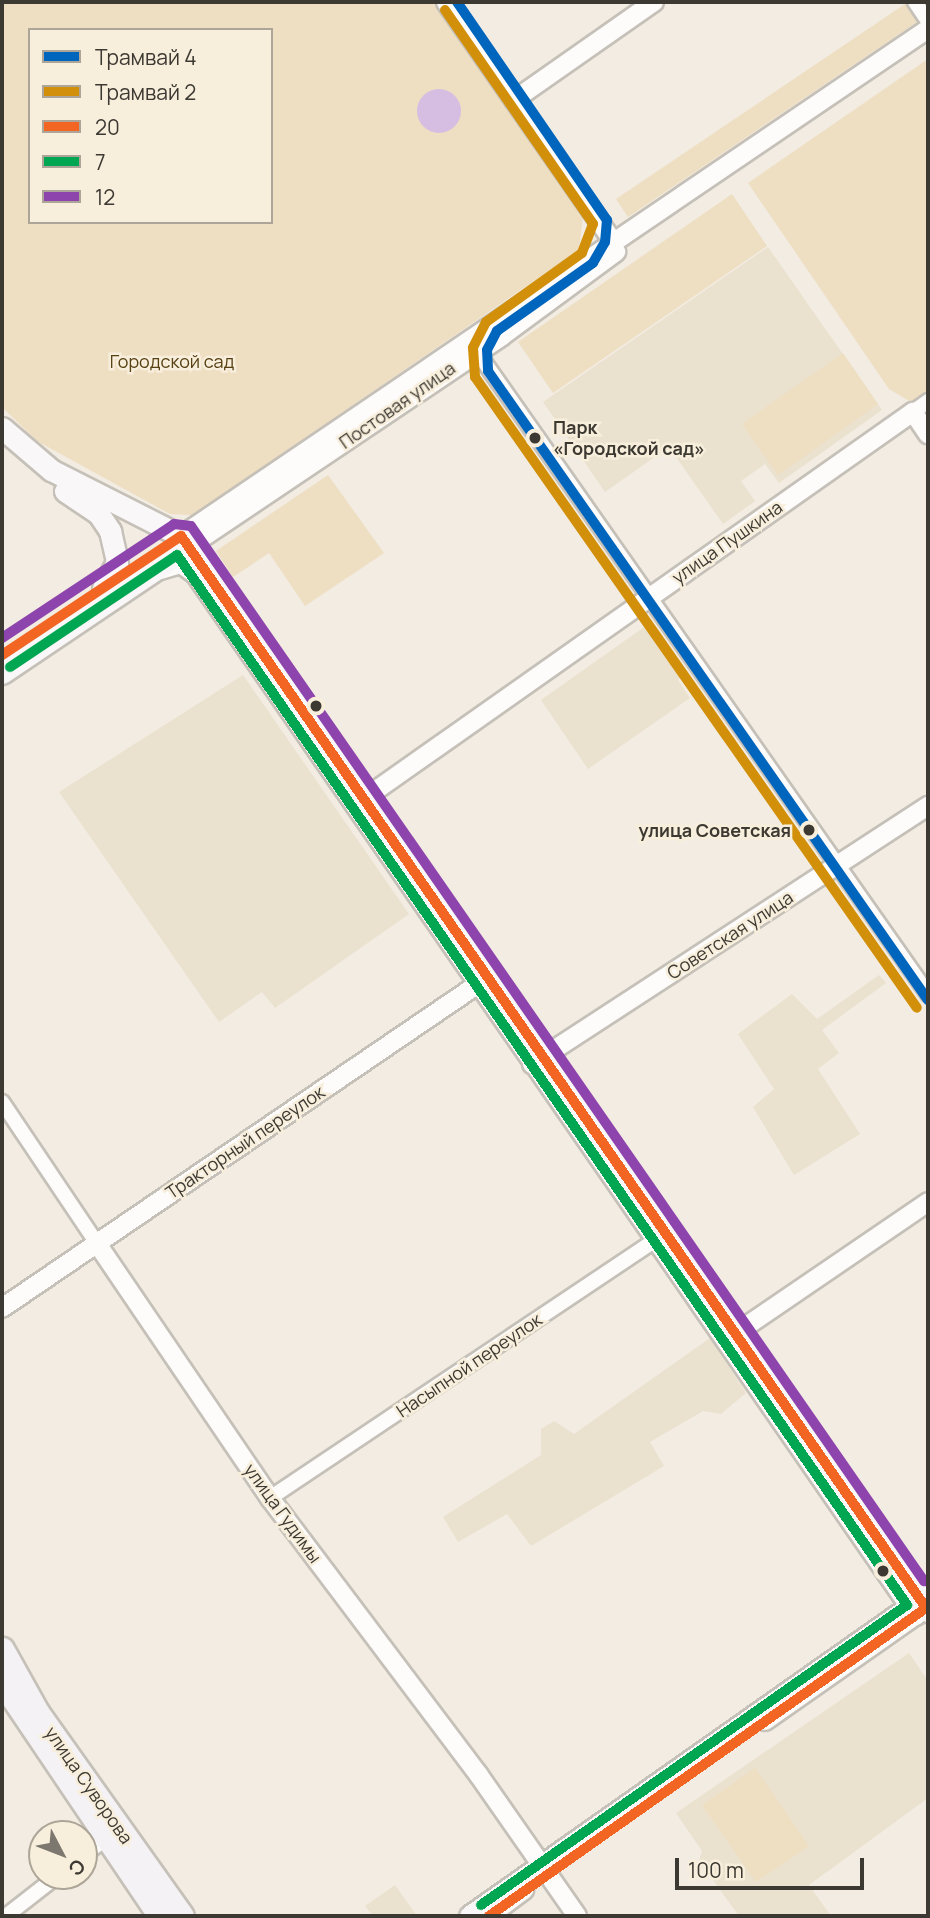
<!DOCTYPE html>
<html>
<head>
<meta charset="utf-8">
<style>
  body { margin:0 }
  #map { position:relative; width:930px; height:1918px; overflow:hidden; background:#f2ece2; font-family:Manrope,sans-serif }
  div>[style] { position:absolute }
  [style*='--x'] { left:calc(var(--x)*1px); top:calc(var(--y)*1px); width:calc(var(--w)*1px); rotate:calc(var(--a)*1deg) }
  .built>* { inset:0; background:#ebe1cf }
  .green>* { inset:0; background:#eedec2 }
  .water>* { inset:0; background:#d6bee3 }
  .round { border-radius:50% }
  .roads { filter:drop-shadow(2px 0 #c5c0b8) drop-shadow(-2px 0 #c5c0b8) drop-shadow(0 2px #c5c0b8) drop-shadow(0 -2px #c5c0b8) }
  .minor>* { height:14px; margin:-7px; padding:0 7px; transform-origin:7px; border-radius:7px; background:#fdfcfb }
  .tertiary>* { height:18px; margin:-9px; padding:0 9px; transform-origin:9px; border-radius:9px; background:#fdfcfb }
  .secondary>* { height:21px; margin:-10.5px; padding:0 10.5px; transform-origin:10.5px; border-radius:10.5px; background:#faf7f8 }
  .primary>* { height:23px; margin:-11.5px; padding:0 11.5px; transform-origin:11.5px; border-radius:11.5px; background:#f5f2f5 }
  .bus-1>* { height:10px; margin:-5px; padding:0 5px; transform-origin:5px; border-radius:5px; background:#f26522 }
  .bus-2>* { height:10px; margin:-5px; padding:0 5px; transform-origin:5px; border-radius:5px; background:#00a651 }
  .bus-3>* { height:10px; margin:-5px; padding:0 5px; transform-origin:5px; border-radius:5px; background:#8e44ad }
  .tram-1>* { height:10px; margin:-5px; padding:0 5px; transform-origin:5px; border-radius:5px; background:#0065bd }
  .tram-2>* { height:10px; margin:-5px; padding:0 5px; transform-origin:5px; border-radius:5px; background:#d2900a }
  .dots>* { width:19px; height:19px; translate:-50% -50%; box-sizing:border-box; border:4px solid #f8eedc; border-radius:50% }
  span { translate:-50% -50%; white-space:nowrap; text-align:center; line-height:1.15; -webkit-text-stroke:5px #f8eedc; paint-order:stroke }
  .park-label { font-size:18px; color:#574112 }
  .street-label { font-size:18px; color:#3c3932 }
  .stop-label { font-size:18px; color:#3c3932; font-weight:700 }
  .left { translate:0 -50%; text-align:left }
  .right { translate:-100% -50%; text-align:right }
  .frame { position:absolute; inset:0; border:4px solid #3c3932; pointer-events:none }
  .legend { position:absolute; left:28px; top:28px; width:245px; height:196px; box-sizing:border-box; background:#f8eedc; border:2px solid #ada698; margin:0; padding:9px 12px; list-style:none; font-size:21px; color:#3c3932 }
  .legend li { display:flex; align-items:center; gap:14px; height:35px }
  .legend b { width:35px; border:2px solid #ada698 }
  .north { position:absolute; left:28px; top:1820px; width:70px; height:70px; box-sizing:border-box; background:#f8eedc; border:2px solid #ada698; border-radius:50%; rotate:132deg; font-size:19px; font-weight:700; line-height:28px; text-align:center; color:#3c3932 }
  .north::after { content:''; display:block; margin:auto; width:24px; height:32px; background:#7c7870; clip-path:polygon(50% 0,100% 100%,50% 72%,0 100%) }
  .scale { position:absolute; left:675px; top:1858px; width:189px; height:32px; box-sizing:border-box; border:4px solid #3c3932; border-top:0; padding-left:9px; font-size:21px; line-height:24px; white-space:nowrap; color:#3c3932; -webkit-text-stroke:5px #f8eedc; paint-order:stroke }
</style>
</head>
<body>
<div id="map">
  <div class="built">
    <div style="clip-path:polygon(768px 247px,882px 410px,779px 483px,765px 464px,741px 481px,755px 501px,723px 524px,669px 447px,605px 492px,543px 402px)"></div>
    <div style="clip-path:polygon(647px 625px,683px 676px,678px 680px,690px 698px,588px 769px,541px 700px)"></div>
    <div style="clip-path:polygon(243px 675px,409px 914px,275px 1008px,262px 992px,219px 1022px,59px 792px)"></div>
    <div style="clip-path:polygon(879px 975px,886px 983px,822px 1030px,839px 1053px,818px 1069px,860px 1134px,794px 1175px,753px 1107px,774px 1089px,738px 1034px,792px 994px,817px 1019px)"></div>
    <div style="clip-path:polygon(710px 1338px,746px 1393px,721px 1414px,703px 1411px,650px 1442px,664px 1466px,531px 1546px,507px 1514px,458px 1542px,443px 1517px,541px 1455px,541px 1429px,554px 1421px,574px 1434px)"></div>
    <div style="clip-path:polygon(909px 1653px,928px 1681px,928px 1798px,809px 1885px,831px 1916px,739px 1916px,699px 1861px,702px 1851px,676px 1813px)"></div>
    <div style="clip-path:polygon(395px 1885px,417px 1916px,373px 1916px,365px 1906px)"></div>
  </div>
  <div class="green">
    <div style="clip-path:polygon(evenodd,2px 2px,436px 2px,583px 215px,579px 250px,193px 515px,170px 514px,37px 441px,2px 407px,2px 2px,30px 30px,271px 30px,271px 222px,30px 222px,30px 30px)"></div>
    <div style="clip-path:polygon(908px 2px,920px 20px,628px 217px,616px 199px)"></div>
    <div style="clip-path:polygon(928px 59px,928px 412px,889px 389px,748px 183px)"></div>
    <div style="clip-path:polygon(732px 194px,767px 246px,553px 393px,518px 342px)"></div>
    <div style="clip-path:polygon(843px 353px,878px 404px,778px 475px,742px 424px)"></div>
    <div style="clip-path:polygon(328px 475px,384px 553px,305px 606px,269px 553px,233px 577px,216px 551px)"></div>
    <div style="clip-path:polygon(755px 1768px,809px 1846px,756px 1882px,702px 1805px)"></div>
  </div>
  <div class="water">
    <div class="round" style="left:417px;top:89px;width:44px;height:44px"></div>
  </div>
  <div class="roads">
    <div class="minor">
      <div style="--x:915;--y:2;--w:23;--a:56"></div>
      <div style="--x:473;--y:346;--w:792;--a:54.92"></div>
      <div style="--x:913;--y:412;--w:19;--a:-36"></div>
      <div style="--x:2;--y:1102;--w:169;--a:56.1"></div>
      <div style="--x:270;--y:1498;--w:475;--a:-33.8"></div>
      <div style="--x:84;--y:1855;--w:36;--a:-37"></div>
      <div style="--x:6;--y:1916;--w:65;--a:-38.1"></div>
    </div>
    <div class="tertiary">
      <div style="--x:446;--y:2;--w:290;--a:55.1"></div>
      <div style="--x:514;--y:100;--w:171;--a:-35"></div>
      <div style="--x:181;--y:536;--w:903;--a:-34.17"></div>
      <div style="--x:190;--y:546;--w:376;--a:-33.9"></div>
      <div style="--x:502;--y:336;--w:142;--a:-36.4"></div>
      <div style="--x:160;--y:570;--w:22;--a:-16"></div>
      <div style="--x:181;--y:564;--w:17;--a:36"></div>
      <div style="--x:195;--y:574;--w:1267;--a:55.32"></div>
      <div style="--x:355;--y:805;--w:683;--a:-35.16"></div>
      <div style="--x:913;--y:412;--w:27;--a:56"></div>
      <div style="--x:532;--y:1064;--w:473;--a:-33.1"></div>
      <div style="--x:96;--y:1242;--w:310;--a:55.8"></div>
      <div style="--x:270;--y:1498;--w:346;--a:53"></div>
      <div style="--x:478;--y:1774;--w:173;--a:55.1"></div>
      <div style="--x:2;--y:1308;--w:587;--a:-34.23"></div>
      <div style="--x:726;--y:1340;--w:245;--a:-34.3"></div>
      <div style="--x:765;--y:1721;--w:195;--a:-35"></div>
      <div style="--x:489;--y:1916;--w:44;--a:-36.6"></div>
    </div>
    <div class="secondary">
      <div style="--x:2;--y:428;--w:65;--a:40.6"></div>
      <div style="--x:51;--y:470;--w:146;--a:26.9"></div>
      <div style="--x:181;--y:536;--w:13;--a:48"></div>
      <div style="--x:190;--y:546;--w:1296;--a:55.28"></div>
      <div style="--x:65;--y:491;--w:40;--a:34"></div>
      <div style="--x:98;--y:513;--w:22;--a:56"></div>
      <div style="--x:110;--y:531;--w:32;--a:77"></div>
      <div style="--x:117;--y:562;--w:30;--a:118"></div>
      <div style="--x:2;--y:673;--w:227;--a:-34"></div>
      <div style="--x:470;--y:1916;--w:560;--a:-35.11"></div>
    </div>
    <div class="primary">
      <div style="--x:2;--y:1649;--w:72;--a:60.9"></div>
      <div style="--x:37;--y:1712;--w:250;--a:54.6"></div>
      <div style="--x:2;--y:1682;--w:282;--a:56"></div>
    </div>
  </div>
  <div class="bus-1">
    <div style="--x:2;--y:655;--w:215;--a:-33.6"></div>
    <div style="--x:181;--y:536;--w:1305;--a:55.2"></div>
    <div style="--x:926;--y:1608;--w:535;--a:144.82"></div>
  </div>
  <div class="bus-2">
    <div style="--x:10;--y:667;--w:201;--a:-33.8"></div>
    <div style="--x:177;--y:555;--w:1279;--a:55.19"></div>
    <div style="--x:907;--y:1605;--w:521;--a:144.85"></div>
  </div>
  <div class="bus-3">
    <div style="--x:2;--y:638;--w:206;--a:-33.5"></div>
    <div style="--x:174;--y:524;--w:17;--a:7"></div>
    <div style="--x:191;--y:526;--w:1285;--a:55.21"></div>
  </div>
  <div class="tram-1">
    <div style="--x:457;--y:2;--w:265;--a:55.5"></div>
    <div style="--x:607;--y:220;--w:22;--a:95"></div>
    <div style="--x:605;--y:242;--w:24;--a:120"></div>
    <div style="--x:593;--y:263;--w:118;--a:144.7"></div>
    <div style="--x:497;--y:331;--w:21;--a:118"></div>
    <div style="--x:487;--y:350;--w:21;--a:87"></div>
    <div style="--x:488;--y:371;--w:768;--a:55.03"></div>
  </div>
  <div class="tram-2">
    <div style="--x:445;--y:10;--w:260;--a:55.3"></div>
    <div style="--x:593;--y:224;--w:31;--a:111"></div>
    <div style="--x:582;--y:253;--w:118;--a:144.3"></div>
    <div style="--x:486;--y:322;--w:29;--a:117"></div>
    <div style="--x:473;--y:348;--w:29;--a:86"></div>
    <div style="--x:475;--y:377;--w:770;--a:54.99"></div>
  </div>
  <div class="dots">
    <div style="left:535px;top:438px;background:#3c3932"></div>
    <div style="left:316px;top:706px;background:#3c3932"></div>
    <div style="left:809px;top:830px;background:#3c3932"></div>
    <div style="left:883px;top:1571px;background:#3c3932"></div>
  </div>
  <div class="park-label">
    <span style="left:172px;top:361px">Городской сад</span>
  </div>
  <div class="street-label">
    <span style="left:397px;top:405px;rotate:-35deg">Постовая улица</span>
    <span style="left:727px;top:542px;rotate:-35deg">улица Пушкина</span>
    <span style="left:730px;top:935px;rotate:-33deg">Советская улица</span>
    <span style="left:245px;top:1142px;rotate:-34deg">Тракторный переулок</span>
    <span style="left:469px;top:1365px;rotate:-34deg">Насыпной переулок</span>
    <span style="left:283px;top:1513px;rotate:54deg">улица Гудимы</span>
    <span style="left:89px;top:1785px;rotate:55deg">улица Суворова</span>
  </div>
  <div class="stop-label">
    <span class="left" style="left:553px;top:438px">Парк<br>«Городской сад»</span>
    <span class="right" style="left:791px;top:830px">улица Советская</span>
  </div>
  <div class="frame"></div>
  <ul class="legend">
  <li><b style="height:9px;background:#0065bd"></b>Трамвай 4</li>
  <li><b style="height:9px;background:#d2900a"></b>Трамвай 2</li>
  <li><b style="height:9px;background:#f26522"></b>20</li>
  <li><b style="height:9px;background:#00a651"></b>7</li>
  <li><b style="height:9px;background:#8e44ad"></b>12</li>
  </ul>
  <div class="north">С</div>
  <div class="scale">100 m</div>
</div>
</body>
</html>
